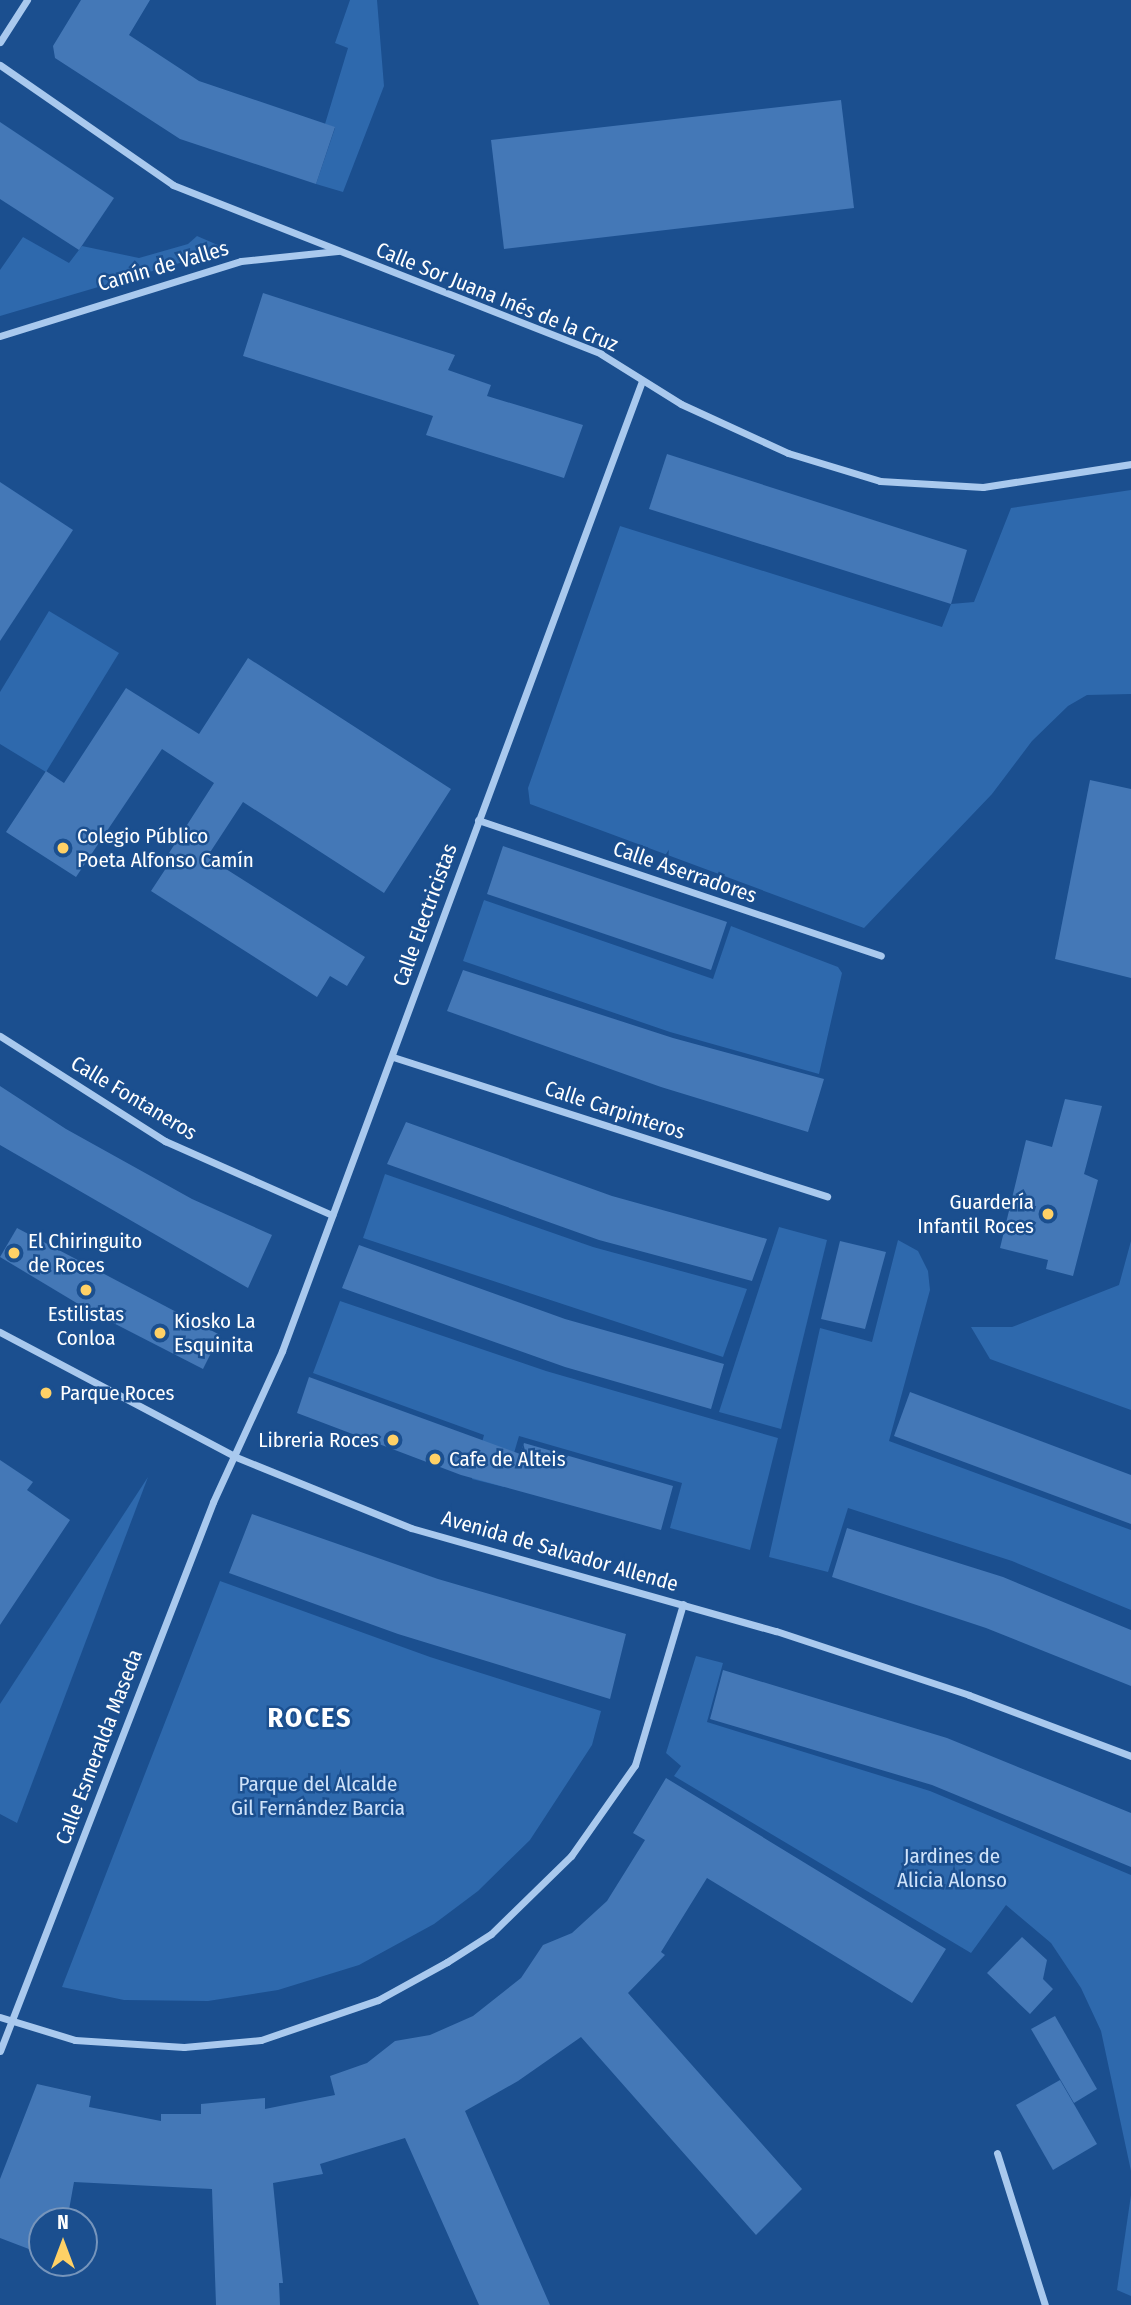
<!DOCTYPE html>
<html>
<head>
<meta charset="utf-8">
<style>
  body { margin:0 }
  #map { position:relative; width:1131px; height:2305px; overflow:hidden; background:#1b4f8f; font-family:"Fira Sans Condensed",sans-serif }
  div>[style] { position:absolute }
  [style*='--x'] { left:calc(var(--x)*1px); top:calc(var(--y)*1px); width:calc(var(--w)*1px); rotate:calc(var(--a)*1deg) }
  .green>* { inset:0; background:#2e69ad }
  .building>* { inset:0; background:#4478b7 }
  .street>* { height:7px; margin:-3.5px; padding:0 3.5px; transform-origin:3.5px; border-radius:3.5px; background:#a9c9ee }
  .dots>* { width:19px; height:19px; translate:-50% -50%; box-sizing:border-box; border:4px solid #1b4f8f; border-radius:50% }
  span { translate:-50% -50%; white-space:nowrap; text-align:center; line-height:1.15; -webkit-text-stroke:5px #1b4f8f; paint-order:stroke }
  .street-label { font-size:21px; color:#fff }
  .poi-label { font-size:21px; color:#fff }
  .left { translate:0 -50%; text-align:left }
  .right { translate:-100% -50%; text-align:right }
  .park-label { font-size:21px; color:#cfe3fa }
  .district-label { font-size:28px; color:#fff; font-weight:700; letter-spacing:2px }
  .north { position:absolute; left:28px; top:2207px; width:70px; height:70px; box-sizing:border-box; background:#1b4f8f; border:2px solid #7695bc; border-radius:50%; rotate:0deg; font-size:19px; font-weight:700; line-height:28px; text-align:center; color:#fff }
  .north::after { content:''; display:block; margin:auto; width:24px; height:32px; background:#ffd166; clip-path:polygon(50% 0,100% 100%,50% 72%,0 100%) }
</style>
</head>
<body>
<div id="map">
  <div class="green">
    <div style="clip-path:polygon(350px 0,377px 0,384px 86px,343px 192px,316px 184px,335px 128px,325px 124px,348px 48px,335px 43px)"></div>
    <div style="clip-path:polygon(197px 236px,227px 249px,0 316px,0 270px,23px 237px,69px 263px,82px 246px,139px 258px,188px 244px)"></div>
    <div style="clip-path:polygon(1131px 490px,1131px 694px,1087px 695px,1068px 706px,1032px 741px,992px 794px,864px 928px,530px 804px,528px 788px,620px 526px,942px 627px,951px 604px,974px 602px,1011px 508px)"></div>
    <div style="clip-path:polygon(49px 611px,119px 653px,46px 772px,0 744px,0 692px)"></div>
    <div style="clip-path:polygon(484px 900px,713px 979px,731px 926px,838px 967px,842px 973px,819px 1074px,670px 1032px,463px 961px)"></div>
    <div style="clip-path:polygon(385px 1174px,593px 1247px,747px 1289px,723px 1357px,363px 1238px)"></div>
    <div style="clip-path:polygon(779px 1227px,827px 1240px,781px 1429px,719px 1412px)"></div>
    <div style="clip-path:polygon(898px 1240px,918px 1251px,928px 1271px,930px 1290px,889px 1441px,1131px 1530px,1131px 1610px,1012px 1561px,848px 1508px,828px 1572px,769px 1557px,820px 1328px,872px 1342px)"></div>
    <div style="clip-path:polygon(1131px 1241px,1131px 1410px,990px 1359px,971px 1327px,1012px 1327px,1119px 1285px)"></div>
    <div style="clip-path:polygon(340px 1301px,546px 1371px,778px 1438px,750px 1550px,670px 1528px,682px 1483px,519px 1436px,504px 1487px,472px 1479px,484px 1435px,313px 1373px)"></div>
    <div style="clip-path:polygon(148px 1477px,17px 1823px,0 1814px,0 1704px)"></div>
    <div style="clip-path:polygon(220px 1581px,430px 1657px,601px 1711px,592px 1745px,530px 1840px,478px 1891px,434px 1924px,359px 1965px,278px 1990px,208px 2001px,124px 2000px,62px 1987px)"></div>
    <div style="clip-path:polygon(696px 1656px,723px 1663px,707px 1722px,930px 1791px,1131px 1875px,1131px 2171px,1101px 2031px,1081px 1988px,1051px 1943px,1006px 1905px,971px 1953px,674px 1776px,681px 1766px,666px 1753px)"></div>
    <div style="clip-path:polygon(1131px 2195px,1131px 2296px,1117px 2290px)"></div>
  </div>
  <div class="building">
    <div style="clip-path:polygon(81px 0,150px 0,129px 35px,199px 81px,335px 127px,316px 184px,180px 139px,55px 58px,53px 46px)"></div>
    <div style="clip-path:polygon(841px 100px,854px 208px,504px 249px,491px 140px)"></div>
    <div style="clip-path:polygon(0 122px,114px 198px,79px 250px,0 199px)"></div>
    <div style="clip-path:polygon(263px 293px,455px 355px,448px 370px,491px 385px,487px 396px,583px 425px,564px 478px,426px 435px,433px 416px,243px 356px)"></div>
    <div style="clip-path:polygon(667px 454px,967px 550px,951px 604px,649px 509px)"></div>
    <div style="clip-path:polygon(0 482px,73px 530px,0 641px)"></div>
    <div style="clip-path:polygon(248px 658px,451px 789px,384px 893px,243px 802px,207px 857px,365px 957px,347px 986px,330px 976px,317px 997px,151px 891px,174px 856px,169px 853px,214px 783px,162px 749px,76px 877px,6px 832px,46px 771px,64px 783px,126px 688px,199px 734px)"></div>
    <div style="clip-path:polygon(1090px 780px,1131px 789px,1131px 978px,1055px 959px)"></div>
    <div style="clip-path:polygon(503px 846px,727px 922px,711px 970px,487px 894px)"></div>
    <div style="clip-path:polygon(463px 970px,673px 1038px,824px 1079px,808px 1132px,661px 1087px,447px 1011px)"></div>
    <div style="clip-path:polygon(0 1086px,66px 1129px,192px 1199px,272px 1235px,248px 1288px,0 1145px)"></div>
    <div style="clip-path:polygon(1065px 1099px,1102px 1106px,1084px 1174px,1098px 1180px,1073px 1276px,1046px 1269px,1048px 1260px,1000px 1248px,1026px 1140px,1052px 1147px)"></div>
    <div style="clip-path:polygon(406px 1122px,612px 1196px,767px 1239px,752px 1281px,599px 1240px,387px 1164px)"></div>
    <div style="clip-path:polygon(17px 1228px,220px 1335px,203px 1369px,90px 1311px,0 1257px)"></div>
    <div style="clip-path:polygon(840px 1241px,886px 1252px,865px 1329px,821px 1319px)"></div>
    <div style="clip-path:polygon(359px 1245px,565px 1319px,724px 1364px,711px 1409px,565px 1367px,342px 1288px)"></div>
    <div style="clip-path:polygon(309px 1377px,520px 1454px,524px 1443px,673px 1486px,661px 1530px,461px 1475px,297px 1413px)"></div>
    <div style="clip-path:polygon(910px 1392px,1131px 1475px,1131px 1524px,894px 1436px)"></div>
    <div style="clip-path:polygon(0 1460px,33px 1482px,27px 1490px,70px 1520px,0 1625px)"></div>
    <div style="clip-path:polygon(252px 1514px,438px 1579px,626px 1634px,610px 1699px,398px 1634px,229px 1573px)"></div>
    <div style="clip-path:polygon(847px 1528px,1003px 1577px,1131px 1630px,1131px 1686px,986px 1628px,832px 1577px)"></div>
    <div style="clip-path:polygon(723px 1670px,947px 1738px,1131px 1813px,1131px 1867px,932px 1785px,710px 1719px)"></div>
    <div style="clip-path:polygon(666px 1778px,946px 1949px,912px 2003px,707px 1878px,661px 1952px,665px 1955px,628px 1993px,802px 2189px,756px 2235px,581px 2037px,518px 2081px,465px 2111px,550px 2305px,479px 2305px,405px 2138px,320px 2164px,323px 2174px,273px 2183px,283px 2283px,279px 2283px,280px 2305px,216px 2305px,212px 2189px,74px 2182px,67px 2221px,42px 2221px,42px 2254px,0 2238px,0 2179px,37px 2084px,91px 2096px,89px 2107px,161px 2121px,161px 2114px,201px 2114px,201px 2104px,265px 2098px,265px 2109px,335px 2095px,330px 2076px,367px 2063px,395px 2041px,430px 2035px,473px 2016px,521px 1978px,543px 1945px,572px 1933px,607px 1901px,645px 1840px,633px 1833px)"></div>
    <div style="clip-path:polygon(1022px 1937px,1047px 1960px,1043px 1979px,1053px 1989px,1030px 2014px,987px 1973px)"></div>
    <div style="clip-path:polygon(1055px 2016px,1097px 2089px,1074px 2103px,1031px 2029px)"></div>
    <div style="clip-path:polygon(1060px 2080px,1097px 2144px,1053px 2170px,1016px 2105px)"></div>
  </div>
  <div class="street">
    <div style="--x:0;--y:42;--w:50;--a:-57.3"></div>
    <div style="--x:0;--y:65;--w:211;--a:34.7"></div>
    <div style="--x:173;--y:185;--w:460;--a:21.5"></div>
    <div style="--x:601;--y:354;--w:94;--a:32"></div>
    <div style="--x:681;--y:404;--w:118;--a:24.6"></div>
    <div style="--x:788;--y:453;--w:96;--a:16.9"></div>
    <div style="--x:880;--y:481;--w:103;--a:3.3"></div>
    <div style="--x:983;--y:487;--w:150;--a:-8.8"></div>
    <div style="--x:0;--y:336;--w:252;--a:-17.3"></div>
    <div style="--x:241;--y:261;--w:97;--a:-5.9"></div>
    <div style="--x:478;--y:820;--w:425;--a:18.6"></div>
    <div style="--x:0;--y:1036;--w:196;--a:32.5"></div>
    <div style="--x:165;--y:1141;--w:183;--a:23.9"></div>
    <div style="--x:393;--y:1057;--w:456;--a:17.8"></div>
    <div style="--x:0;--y:1332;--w:267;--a:27.9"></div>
    <div style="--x:236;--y:1457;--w:189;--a:22.1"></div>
    <div style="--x:411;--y:1528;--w:379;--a:15.8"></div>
    <div style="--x:776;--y:1631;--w:203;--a:18.3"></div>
    <div style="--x:969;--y:1695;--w:173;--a:20.6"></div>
    <div style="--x:0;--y:2017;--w:78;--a:17"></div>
    <div style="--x:75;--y:2040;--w:109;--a:3.7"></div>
    <div style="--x:184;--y:2047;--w:77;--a:-5.2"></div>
    <div style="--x:261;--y:2040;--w:124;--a:-18.9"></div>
    <div style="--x:378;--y:2000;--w:79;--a:-28.8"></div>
    <div style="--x:447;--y:1962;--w:52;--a:-32.5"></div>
    <div style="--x:491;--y:1934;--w:112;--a:-44.3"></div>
    <div style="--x:571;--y:1856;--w:111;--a:-54.9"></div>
    <div style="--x:635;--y:1765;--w:168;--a:-73.4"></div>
    <div style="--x:0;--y:2051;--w:589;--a:-68.79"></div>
    <div style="--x:213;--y:1502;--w:166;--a:-65.4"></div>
    <div style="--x:282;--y:1351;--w:1035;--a:-69.64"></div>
    <div style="--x:997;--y:2153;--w:159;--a:72.5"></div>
  </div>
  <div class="dots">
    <div style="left:63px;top:848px;background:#ffd166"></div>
    <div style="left:1048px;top:1214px;background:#ffd166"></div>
    <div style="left:14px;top:1253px;background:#ffd166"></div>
    <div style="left:86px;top:1290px;background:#ffd166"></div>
    <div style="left:160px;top:1333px;background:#ffd166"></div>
    <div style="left:46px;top:1393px;background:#ffd166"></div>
    <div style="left:393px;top:1440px;background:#ffd166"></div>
    <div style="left:435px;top:1459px;background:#ffd166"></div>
  </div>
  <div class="street-label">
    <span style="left:163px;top:266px;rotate:-16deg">Camín de Valles</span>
    <span style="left:497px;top:297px;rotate:22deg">Calle Sor Juana Inés de la Cruz</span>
    <span style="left:685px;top:872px;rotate:19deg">Calle Aserradores</span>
    <span style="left:425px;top:915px;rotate:-70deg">Calle Electricistas</span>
    <span style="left:134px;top:1098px;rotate:31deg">Calle Fontaneros</span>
    <span style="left:615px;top:1110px;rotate:18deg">Calle Carpinteros</span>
    <span style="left:560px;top:1551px;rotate:16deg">Avenida de Salvador Allende</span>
    <span style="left:99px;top:1747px;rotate:-69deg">Calle Esmeralda Maseda</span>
  </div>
  <div class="poi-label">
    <span class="left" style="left:77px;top:848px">Colegio Público<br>Poeta Alfonso Camín</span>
    <span class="right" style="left:1034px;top:1214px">Guardería<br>Infantil Roces</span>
    <span class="left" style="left:28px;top:1253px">El Chiringuito<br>de Roces</span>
    <span style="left:86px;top:1326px">Estilistas<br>Conloa</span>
    <span class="left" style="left:174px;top:1333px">Kiosko La<br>Esquinita</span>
    <span class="left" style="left:60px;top:1393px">Parque Roces</span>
    <span class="right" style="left:379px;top:1440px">Libreria Roces</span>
    <span class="left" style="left:449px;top:1459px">Cafe de Alteis</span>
  </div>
  <div class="park-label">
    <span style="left:318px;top:1796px">Parque del Alcalde<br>Gil Fernández Barcia</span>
    <span style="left:952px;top:1868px">Jardines de<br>Alicia Alonso</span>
  </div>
  <div class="district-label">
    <span style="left:310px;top:1718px">ROCES</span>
  </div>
  <div class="north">N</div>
</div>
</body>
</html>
